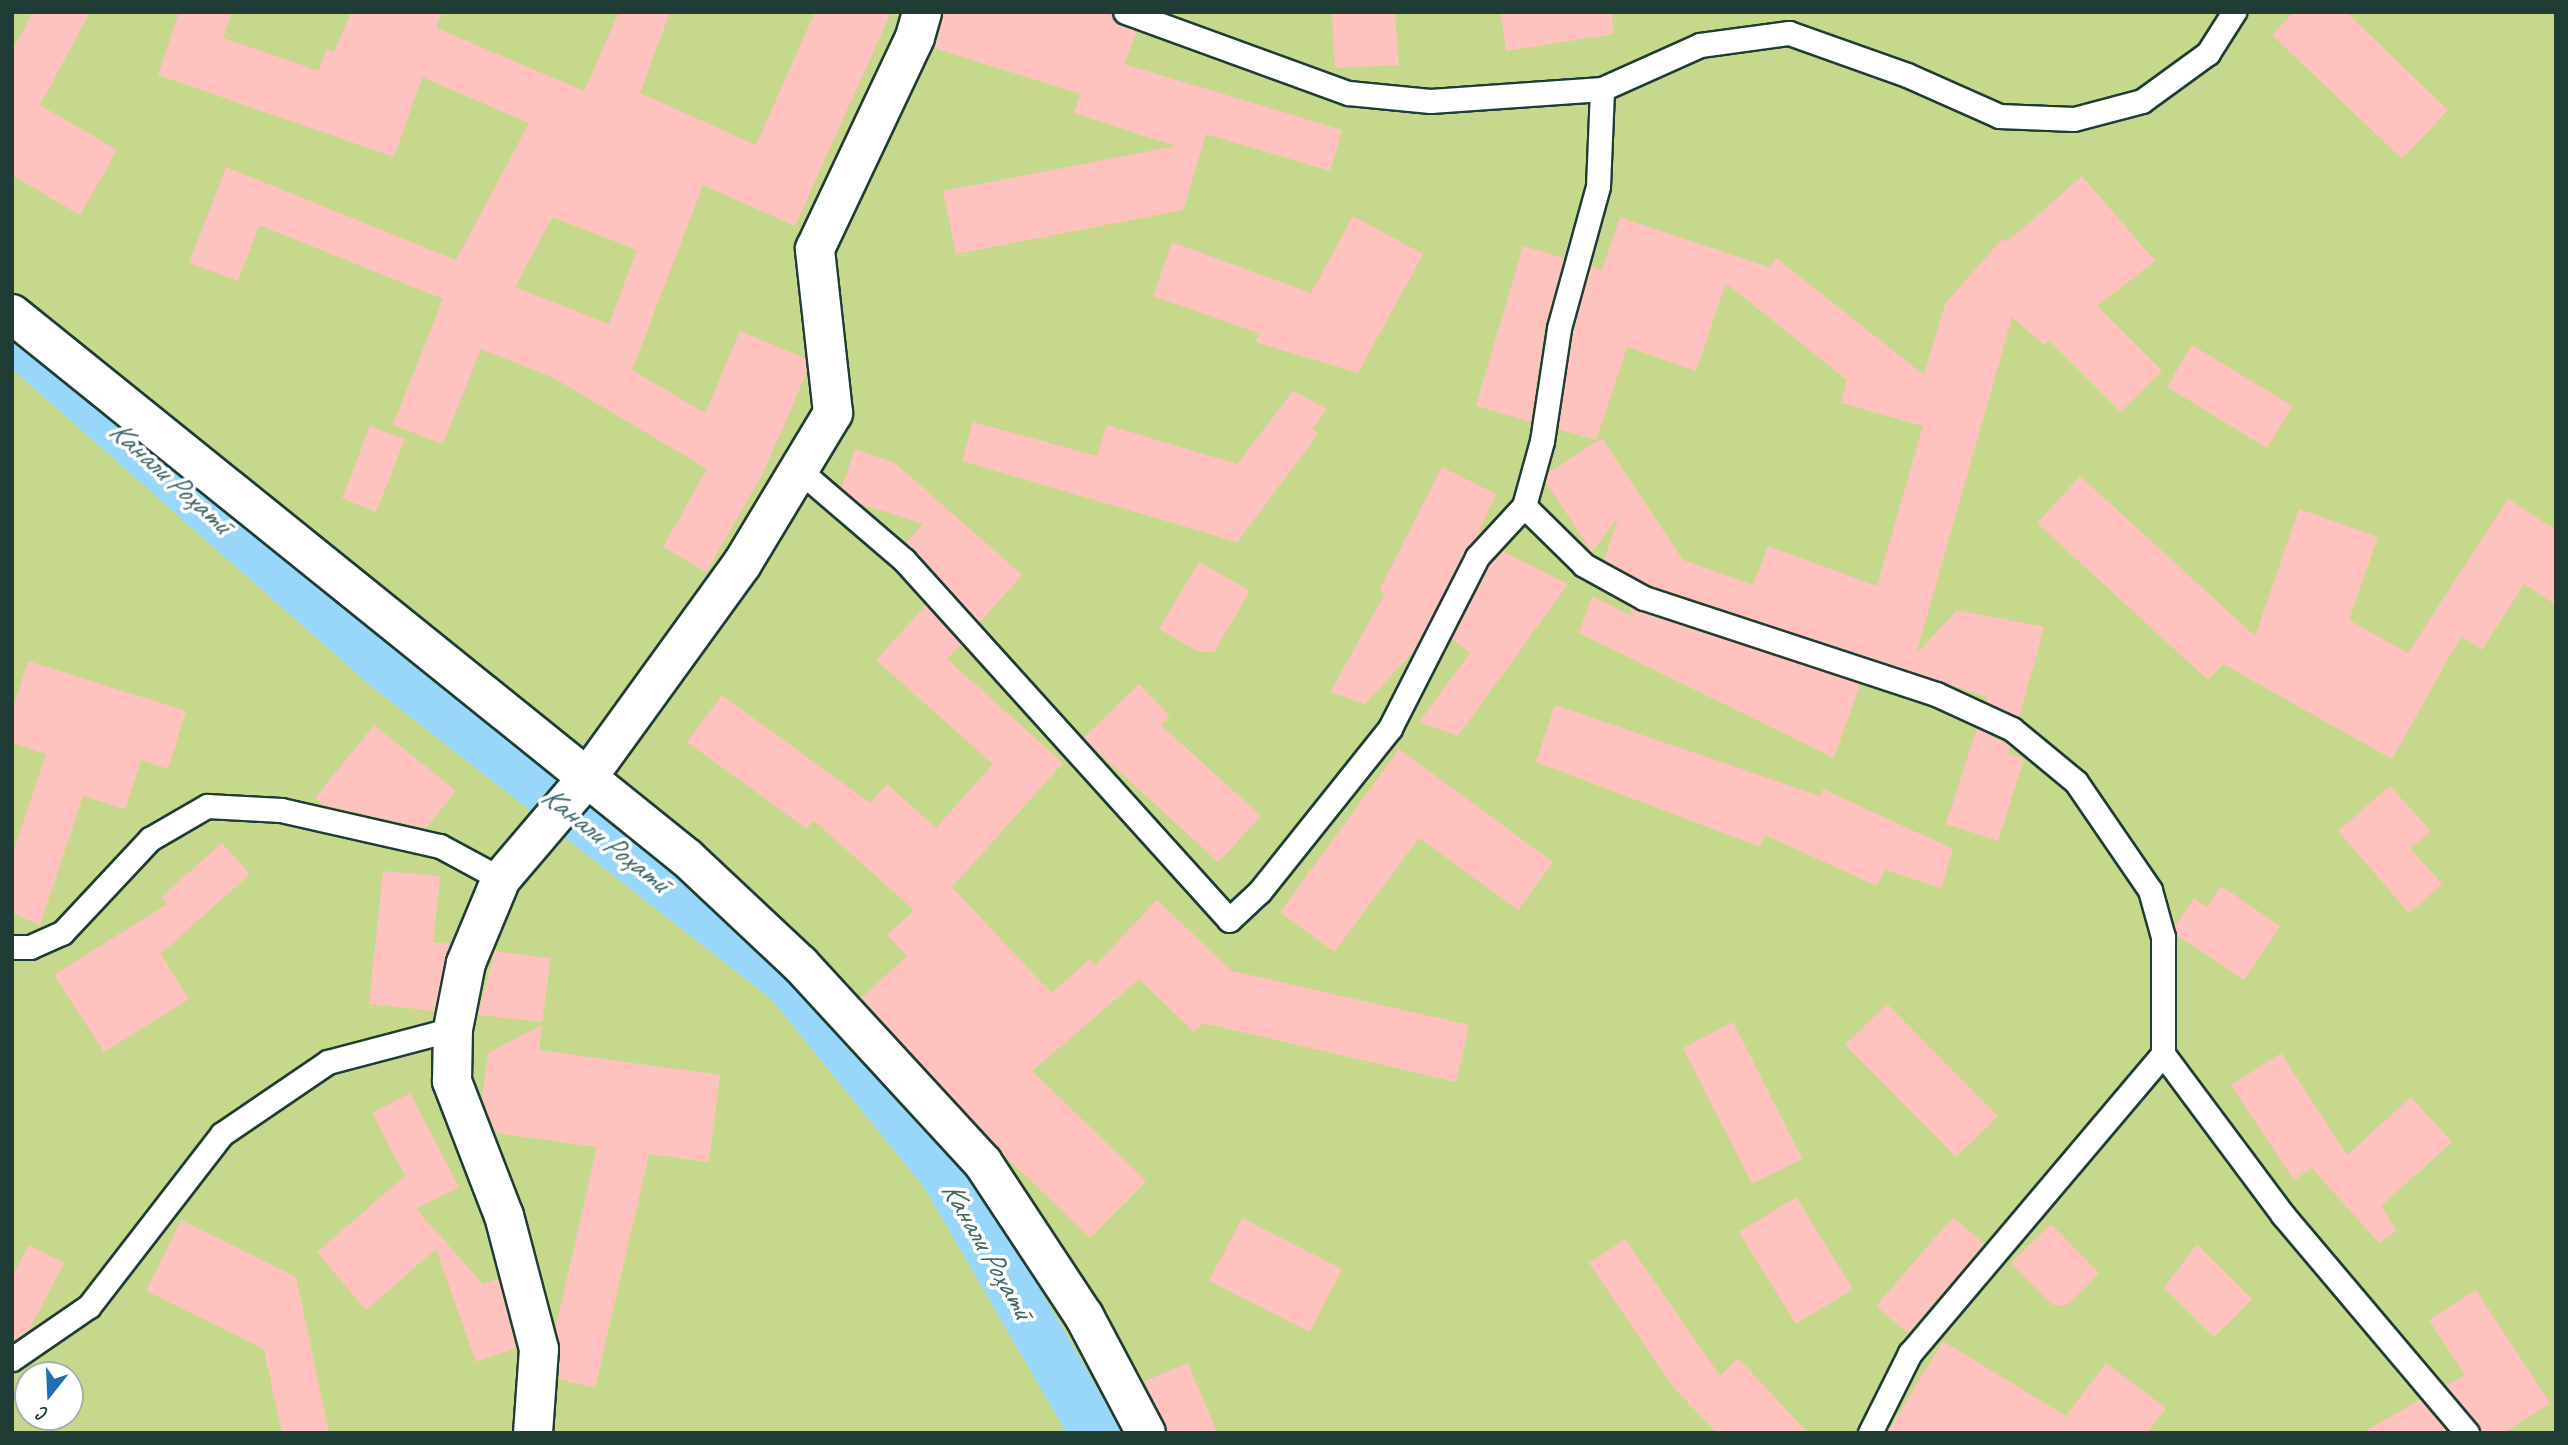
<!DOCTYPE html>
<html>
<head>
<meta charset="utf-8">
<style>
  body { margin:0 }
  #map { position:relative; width:2568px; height:1445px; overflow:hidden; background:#fff3f2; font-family:Caveat,sans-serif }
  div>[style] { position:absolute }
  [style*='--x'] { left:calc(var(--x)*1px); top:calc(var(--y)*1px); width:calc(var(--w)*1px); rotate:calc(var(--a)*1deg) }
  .green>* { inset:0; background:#c6d88c }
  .canal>* { height:49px; margin:-24.5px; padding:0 24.5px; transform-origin:24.5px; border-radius:24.5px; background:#99d7fa }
  .building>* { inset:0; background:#ffc2be }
  .roads { filter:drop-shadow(2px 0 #1f3d34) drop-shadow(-2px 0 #1f3d34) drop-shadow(0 2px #1f3d34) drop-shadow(0 -2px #1f3d34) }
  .service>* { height:23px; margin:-11.5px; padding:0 11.5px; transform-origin:11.5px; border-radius:11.5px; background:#fff }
  .minor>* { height:38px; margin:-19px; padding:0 19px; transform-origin:19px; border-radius:19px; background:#fff }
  span { translate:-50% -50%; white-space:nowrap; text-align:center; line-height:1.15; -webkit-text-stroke:7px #fff; paint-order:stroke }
  .water-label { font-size:30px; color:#3e6466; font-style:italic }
  .frame { position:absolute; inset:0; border:14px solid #1f3d34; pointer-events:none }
  .north { position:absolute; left:14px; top:1361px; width:70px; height:70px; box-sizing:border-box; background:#fff; border:2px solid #a5b1ae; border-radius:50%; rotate:198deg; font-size:19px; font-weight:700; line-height:28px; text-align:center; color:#1f3d34 }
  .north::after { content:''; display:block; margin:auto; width:24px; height:32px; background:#1f6fb2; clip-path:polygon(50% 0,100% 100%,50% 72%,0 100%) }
</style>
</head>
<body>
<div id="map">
  <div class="green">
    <div style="clip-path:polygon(evenodd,12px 12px,2556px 12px,2556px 1433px,12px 1433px,12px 12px,28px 1375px,70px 1375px,70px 1417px,28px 1417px,28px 1375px)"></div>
  </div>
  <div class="canal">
    <div style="--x:12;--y:336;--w:498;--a:41.5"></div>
    <div style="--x:385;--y:666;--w:512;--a:38.01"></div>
    <div style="--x:788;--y:981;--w:247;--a:50.9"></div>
    <div style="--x:944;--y:1173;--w:301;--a:59.9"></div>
  </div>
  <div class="building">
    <div style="clip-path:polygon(33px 12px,90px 12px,40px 105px,117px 150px,80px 215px,12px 175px,12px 50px)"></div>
    <div style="clip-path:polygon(evenodd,179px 12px,232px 12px,223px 38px,319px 71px,326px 49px,334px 52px,351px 12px,442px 12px,436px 28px,584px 91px,619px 12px,670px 12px,640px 93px,756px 145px,815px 12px,891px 12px,795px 226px,703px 185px,632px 370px,705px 413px,740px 331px,805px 358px,807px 372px,762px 475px,706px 572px,663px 547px,707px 469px,554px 378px,481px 349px,443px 444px,393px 425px,443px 299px,259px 225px,238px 281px,189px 263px,226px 167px,456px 260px,529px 123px,422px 77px,394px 157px,158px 75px,179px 12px,552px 217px,637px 250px,609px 324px,515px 287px,552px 217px)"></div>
    <div style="clip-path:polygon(943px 12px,1111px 12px,1115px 21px,1137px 31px,1124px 64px,1342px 130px,1330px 171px,1206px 134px,1183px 210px,956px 254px,943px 191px,1176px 146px,1074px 113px,1080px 94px,934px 48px)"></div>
    <div style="clip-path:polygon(1332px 12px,1395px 12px,1399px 65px,1335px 68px)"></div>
    <div style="clip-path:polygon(1501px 12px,1612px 12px,1613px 34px,1506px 51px)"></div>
    <div style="clip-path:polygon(2294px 12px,2346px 12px,2448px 110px,2402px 159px,2272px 35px)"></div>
    <div style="clip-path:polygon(2082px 176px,2155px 261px,2097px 306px,2162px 371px,2121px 412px,2049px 340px,2044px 345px,2012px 317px,1916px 654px,1957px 610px,2044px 627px,2019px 717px,1986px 702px,1987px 697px,1650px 585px,1604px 560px,1619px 516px,1592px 552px,1545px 481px,1548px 473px,1602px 438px,1683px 560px,1753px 585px,1768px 546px,1877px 586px,1923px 426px,1841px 403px,1847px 380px,1726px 283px,1696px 371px,1627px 347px,1596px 440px,1558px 429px,1573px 331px,1590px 266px,1602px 270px,1620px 217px,1769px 267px,1776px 258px,1924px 375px,1945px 304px,2003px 238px,2007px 242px)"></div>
    <div style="clip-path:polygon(1353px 216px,1423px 254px,1358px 373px,1255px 342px,1261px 334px,1153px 296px,1172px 242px,1311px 293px)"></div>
    <div style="clip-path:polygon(1523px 246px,1564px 258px,1545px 326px,1531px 422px,1476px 406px)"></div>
    <div style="clip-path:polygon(2192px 345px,2293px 406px,2267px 448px,2167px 387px)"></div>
    <div style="clip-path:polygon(1293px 391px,1327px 409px,1312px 429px,1318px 434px,1237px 542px,962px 461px,973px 422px,1097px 456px,1107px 425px,1237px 464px)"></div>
    <div style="clip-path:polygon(370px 426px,405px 439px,376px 512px,342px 498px)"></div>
    <div style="clip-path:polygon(855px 449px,895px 463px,1022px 575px,979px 623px,906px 543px,923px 524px,858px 503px,842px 488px)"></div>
    <div style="clip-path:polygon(1442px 467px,1496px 494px,1476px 538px,1413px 652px,1365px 704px,1330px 692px,1385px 594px,1379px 590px)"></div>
    <div style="clip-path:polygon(2080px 476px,2255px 636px,2299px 509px,2378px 537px,2349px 620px,2408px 653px,2508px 499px,2556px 530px,2556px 605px,2524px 584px,2482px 650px,2461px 636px,2392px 759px,2223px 664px,2208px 680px,2037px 523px)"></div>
    <div style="clip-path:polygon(1502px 551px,1568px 584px,1458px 736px,1419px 722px,1470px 653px,1451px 638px,1489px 565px)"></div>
    <div style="clip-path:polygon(1199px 562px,1250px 591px,1214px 652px,1199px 652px,1159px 629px)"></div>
    <div style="clip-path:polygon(1592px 596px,1636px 618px,1627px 605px,1860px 684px,1834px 758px,1579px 633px)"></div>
    <div style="clip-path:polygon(926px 605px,961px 644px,947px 659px,1063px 763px,952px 887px,1051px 993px,1090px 959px,1095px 965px,1157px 900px,1232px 971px,1469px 1025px,1456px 1082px,1203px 1023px,1194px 1032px,1139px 979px,1032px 1071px,1146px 1181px,1090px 1238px,1003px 1154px,861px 998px,907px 956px,887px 935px,914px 910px,813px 820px,807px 829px,687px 742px,722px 695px,870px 803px,887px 784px,936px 828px,993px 764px,876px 660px)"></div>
    <div style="clip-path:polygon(28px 661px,186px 711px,168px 769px,141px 760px,125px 809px,83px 796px,40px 925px,12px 913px,12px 855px,46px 754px,12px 743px,12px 711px)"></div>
    <div style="clip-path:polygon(1139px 684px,1170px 716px,1161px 725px,1261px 816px,1218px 862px,1083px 738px)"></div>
    <div style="clip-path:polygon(1555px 705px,1820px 796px,1823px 789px,1953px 849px,1941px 888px,1885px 870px,1877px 886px,1765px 835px,1760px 847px,1536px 762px)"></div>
    <div style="clip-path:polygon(374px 725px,456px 791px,426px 828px,324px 805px,315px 798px)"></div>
    <div style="clip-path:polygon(1977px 728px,2010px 746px,2008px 754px,2024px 759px,1998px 841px,1946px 824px)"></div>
    <div style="clip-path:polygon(1399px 749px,1553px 862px,1518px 910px,1419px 838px,1334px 952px,1280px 912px)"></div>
    <div style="clip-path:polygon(2390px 786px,2431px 831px,2410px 848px,2442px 884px,2409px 913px,2338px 831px)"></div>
    <div style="clip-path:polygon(222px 843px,250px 874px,160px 954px,189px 999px,104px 1052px,54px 975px,167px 904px,161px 897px)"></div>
    <div style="clip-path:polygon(383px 871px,440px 876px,433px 942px,450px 944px,434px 1011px,369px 1004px)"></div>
    <div style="clip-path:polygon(2221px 886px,2280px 926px,2244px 980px,2177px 935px,2175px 926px,2194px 898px,2207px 907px)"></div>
    <div style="clip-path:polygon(495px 951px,551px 958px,542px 1022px,478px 1015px)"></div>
    <div style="clip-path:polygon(1887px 1004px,1998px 1116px,1956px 1157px,1845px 1045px)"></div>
    <div style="clip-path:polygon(1733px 1022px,1802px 1159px,1752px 1184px,1683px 1048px)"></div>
    <div style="clip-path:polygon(542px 1025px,539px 1050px,720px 1075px,709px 1162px,649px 1154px,595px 1388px,559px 1379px,556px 1326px,597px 1147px,496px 1133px,482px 1098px,488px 1053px)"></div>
    <div style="clip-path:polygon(2281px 1053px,2347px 1155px,2411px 1097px,2452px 1142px,2381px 1206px,2397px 1230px,2379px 1243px,2312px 1168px,2294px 1180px,2231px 1085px)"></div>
    <div style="clip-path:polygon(410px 1093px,459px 1187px,416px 1209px,483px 1284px,498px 1279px,516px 1348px,476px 1362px,436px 1249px,366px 1310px,317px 1252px,405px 1176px,372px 1113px)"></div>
    <div style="clip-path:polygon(1796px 1197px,1853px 1289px,1796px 1324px,1739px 1232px)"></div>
    <div style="clip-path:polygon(1953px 1217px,1984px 1244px,1908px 1333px,1876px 1306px)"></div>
    <div style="clip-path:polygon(1242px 1218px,1342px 1269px,1310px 1332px,1209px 1281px)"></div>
    <div style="clip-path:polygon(181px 1220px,296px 1277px,329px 1433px,282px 1433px,264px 1349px,146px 1291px)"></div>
    <div style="clip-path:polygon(2051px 1224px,2099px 1273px,2067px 1305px,2052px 1305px,2011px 1263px)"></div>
    <div style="clip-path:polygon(1625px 1239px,1720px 1376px,1738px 1358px,1808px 1433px,1717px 1433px,1673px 1387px,1589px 1263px)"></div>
    <div style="clip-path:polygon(2197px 1244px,2252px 1299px,2214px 1337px,2164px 1288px)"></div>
    <div style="clip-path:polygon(29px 1245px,64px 1263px,29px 1330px,12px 1342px,12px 1276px)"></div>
    <div style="clip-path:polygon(2476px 1290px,2550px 1403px,2504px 1433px,2481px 1433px,2445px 1386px,2465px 1375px,2429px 1320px)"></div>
    <div style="clip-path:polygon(1943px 1341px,2066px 1416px,2106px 1363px,2166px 1408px,2147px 1433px,1887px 1433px)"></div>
    <div style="clip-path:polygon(1188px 1363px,1217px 1433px,1168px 1433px,1145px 1381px)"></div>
    <div style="clip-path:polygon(2420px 1400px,2448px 1433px,2361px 1433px)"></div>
  </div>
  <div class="roads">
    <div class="service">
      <div style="--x:1602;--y:89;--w:107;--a:-24.2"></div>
      <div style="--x:1700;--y:45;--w:90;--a:-7.7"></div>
      <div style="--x:1789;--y:33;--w:125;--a:19.6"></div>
      <div style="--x:1907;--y:75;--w:101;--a:24"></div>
      <div style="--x:1999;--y:116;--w:75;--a:2.3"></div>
      <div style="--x:2074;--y:119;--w:70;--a:-14.8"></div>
      <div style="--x:2142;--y:101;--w:82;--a:-36"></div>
      <div style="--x:2208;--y:53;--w:49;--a:-57.6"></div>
      <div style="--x:799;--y:470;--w:138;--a:40.6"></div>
      <div style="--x:904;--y:560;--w:485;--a:47.9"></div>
      <div style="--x:1229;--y:920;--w:42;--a:-43.1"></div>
      <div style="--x:1260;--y:891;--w:208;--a:-51.4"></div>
      <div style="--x:1390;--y:728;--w:192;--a:-63"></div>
      <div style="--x:1477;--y:557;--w:69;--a:-47.3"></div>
      <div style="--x:1524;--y:506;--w:67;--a:-74.5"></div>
      <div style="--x:1542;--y:441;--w:114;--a:-81.4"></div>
      <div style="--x:1559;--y:328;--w:147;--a:-74.6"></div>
      <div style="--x:1598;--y:186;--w:97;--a:-87.6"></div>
      <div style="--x:1602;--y:89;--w:172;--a:176"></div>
      <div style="--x:1430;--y:101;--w:82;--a:-174.4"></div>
      <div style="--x:1348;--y:93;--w:237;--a:-160"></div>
      <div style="--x:1524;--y:506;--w:84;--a:44.5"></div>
      <div style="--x:1584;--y:565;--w:68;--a:28.8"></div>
      <div style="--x:1644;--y:598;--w:307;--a:18.2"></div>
      <div style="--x:1936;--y:694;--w:84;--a:24.7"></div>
      <div style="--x:2012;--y:729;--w:83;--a:39.6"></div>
      <div style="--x:2076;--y:782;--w:131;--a:55.6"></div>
      <div style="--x:2150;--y:890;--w:49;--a:74.5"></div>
      <div style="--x:2163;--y:937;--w:117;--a:90"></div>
      <div style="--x:2163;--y:1054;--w:392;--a:130.2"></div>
      <div style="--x:1910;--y:1353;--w:89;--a:116.6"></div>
      <div style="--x:12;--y:947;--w:18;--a:0"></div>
      <div style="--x:30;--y:947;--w:35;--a:-24"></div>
      <div style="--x:62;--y:933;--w:129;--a:-46.9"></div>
      <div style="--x:150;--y:839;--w:66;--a:-30.1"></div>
      <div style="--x:207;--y:806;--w:74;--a:3.1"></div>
      <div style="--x:281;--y:810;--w:163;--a:12.8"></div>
      <div style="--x:440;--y:846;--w:69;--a:28.4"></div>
      <div style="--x:2163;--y:1054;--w:201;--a:53.3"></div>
      <div style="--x:2283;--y:1215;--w:285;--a:49.8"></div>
      <div style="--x:12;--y:1359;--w:93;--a:-34.5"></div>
      <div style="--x:89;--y:1306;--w:217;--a:-52.3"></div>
      <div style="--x:222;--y:1134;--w:128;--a:-34.2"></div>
      <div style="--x:328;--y:1062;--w:129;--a:-14.8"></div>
    </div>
    <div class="minor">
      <div style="--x:12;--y:314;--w:867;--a:38.87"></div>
      <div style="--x:687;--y:858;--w:155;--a:43.2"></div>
      <div style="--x:800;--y:964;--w:270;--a:47.4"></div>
      <div style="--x:983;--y:1163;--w:183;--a:56.6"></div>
      <div style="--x:1084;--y:1316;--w:132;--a:62.1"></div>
      <div style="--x:533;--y:1433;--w:84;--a:-85.9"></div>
      <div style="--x:539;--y:1349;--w:138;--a:-104.7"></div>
      <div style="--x:504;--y:1216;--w:145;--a:-111.1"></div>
      <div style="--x:452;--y:1081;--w:52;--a:-88.9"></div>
      <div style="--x:453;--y:1029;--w:67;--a:-78.9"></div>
      <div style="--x:466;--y:963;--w:91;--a:-67.4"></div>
      <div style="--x:501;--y:879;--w:133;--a:-49.6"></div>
      <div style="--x:587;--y:778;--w:264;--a:-54.1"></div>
      <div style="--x:742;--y:564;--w:176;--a:-58.9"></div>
      <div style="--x:833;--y:413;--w:165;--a:-96.3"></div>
      <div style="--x:815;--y:249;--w:234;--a:-64.7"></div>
      <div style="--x:915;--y:37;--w:26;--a:-74"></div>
    </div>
  </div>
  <div class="water-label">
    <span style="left:171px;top:477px;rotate:42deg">Канали Роҳатӣ</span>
    <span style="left:606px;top:839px;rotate:38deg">Канали Роҳатӣ</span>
    <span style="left:988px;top:1250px;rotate:60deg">Канали Роҳатӣ</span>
  </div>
  <div class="frame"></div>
  <div class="north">С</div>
</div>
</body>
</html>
